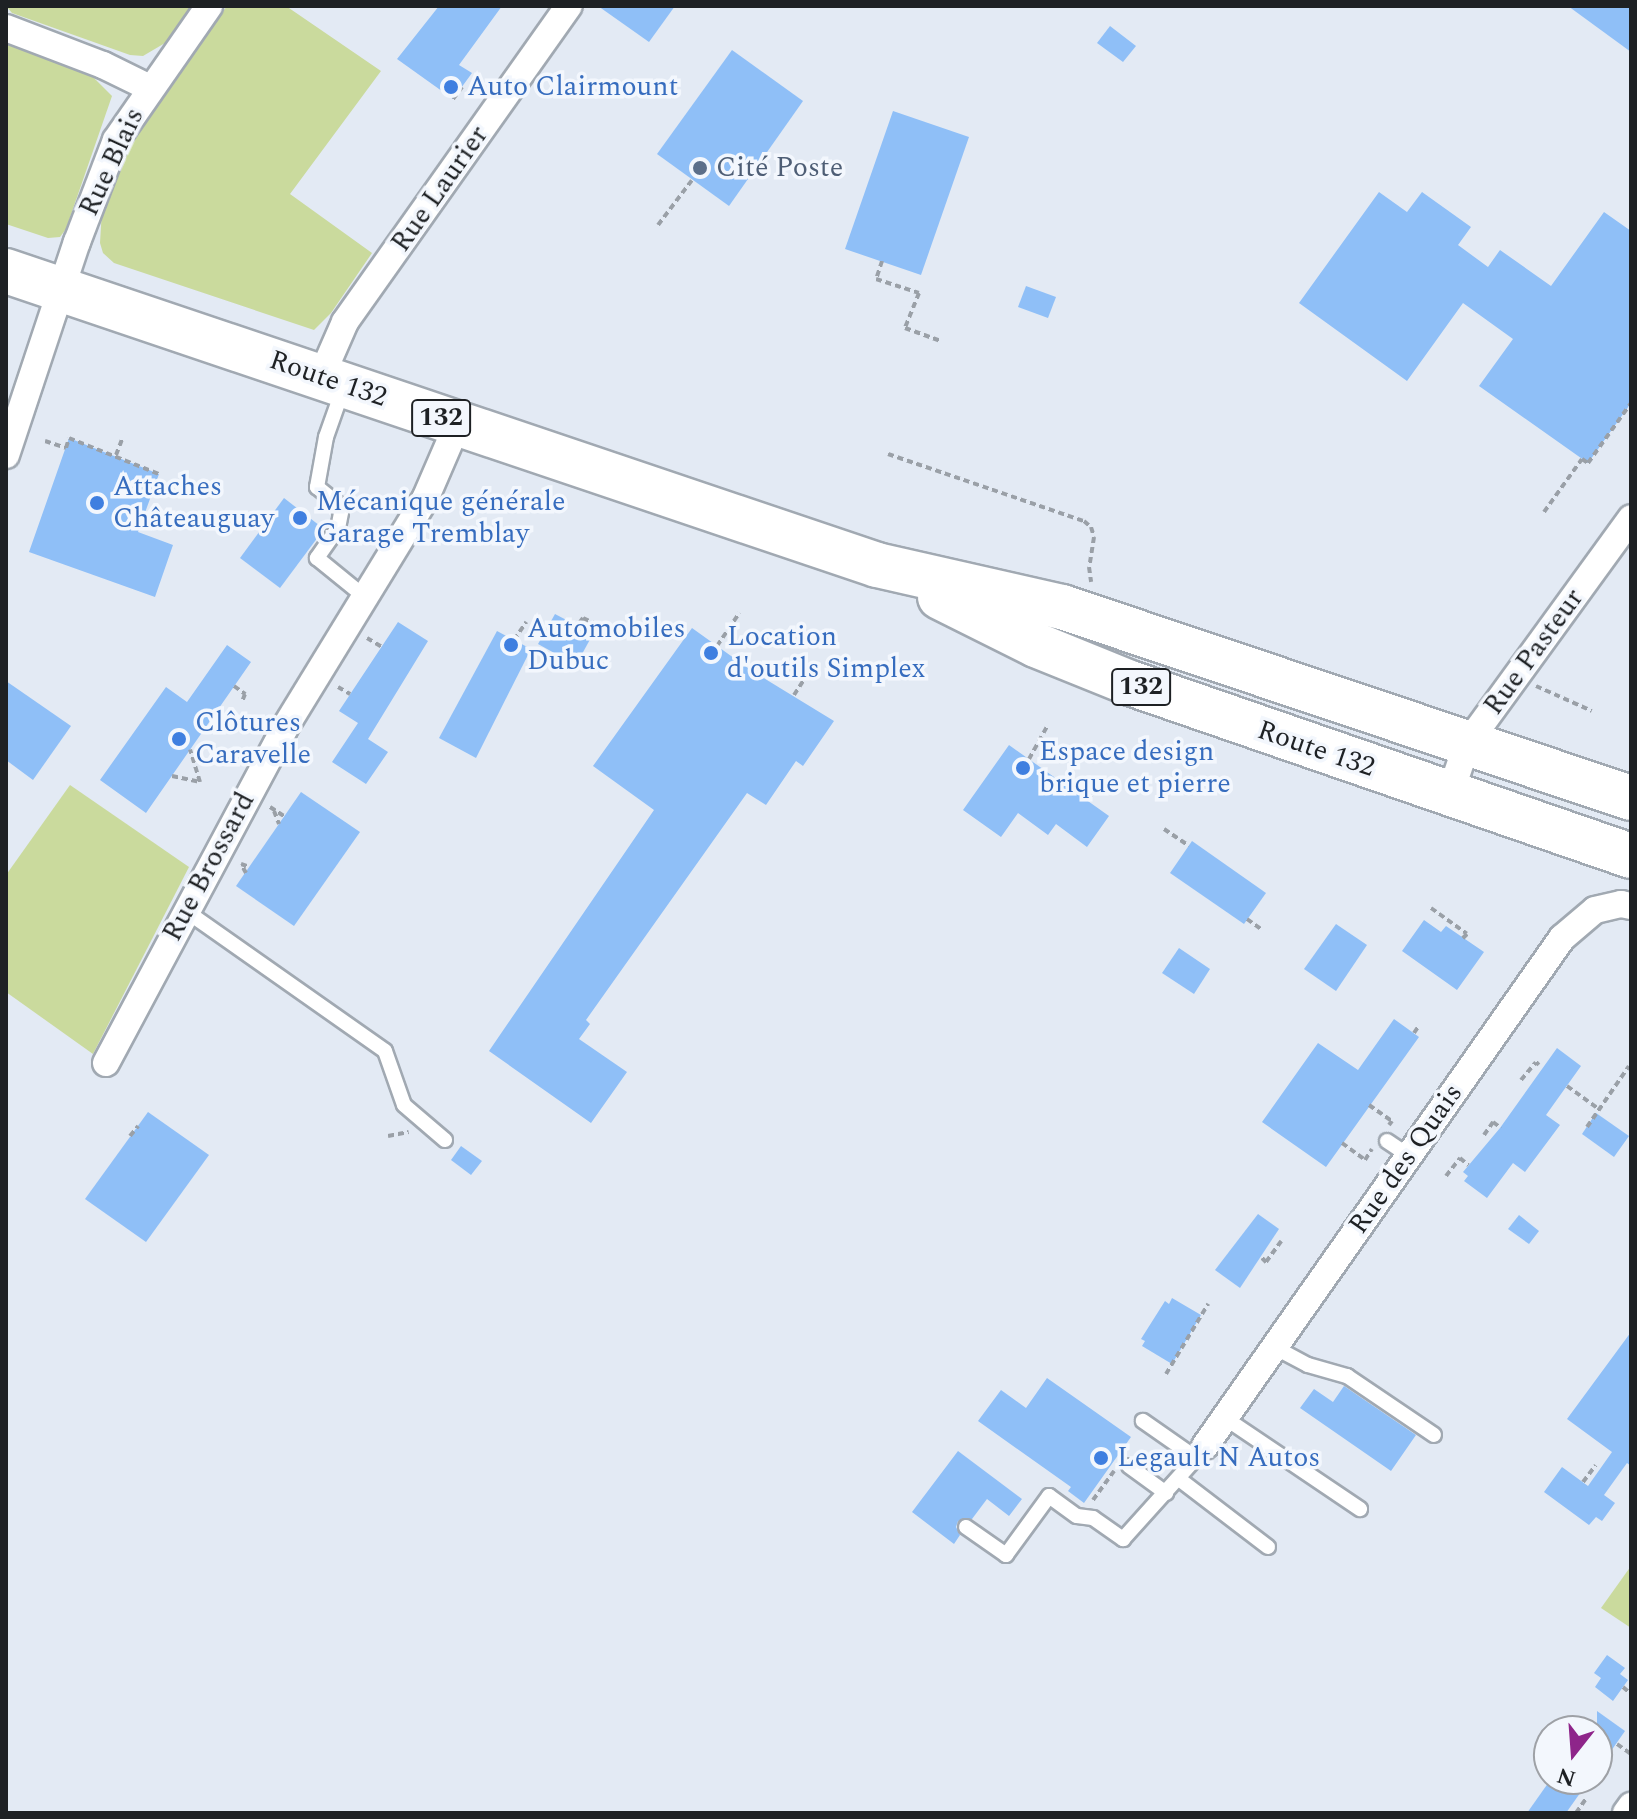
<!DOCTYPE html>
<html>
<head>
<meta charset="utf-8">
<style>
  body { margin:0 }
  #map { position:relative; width:1637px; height:1819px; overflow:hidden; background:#e3eaf4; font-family:Spectral,serif }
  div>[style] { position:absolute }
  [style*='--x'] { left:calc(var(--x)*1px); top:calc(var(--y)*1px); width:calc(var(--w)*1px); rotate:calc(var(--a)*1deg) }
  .green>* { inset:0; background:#cada9d }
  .building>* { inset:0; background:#8fbff7 }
  .path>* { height:4px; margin-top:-2px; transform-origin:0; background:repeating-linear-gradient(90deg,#9aa0a7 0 6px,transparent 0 10px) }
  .roads { filter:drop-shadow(2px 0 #a1a9b2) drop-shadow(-2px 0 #a1a9b2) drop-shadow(0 2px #a1a9b2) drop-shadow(0 -2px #a1a9b2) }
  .service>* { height:14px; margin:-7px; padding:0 7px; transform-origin:7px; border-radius:7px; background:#fff }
  .minor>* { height:26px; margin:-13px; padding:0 13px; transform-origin:13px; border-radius:13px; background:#fff }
  .trunk>* { height:44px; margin:-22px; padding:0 22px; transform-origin:22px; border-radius:22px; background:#fff }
  .dots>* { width:22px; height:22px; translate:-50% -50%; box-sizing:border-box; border:4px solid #f3f7fd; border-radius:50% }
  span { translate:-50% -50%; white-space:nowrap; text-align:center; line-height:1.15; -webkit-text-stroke:7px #f3f7fd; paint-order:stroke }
  .shield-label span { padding:2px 6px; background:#f3f7fd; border:2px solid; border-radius:6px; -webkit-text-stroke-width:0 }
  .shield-label { font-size:26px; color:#1e2124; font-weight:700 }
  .shop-label { font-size:28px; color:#366cbe }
  .left { translate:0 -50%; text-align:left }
  .street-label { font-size:28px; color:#1e2124 }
  .service-label { font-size:28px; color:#4e5e75 }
  .frame { position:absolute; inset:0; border:8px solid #1e2124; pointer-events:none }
  .north { position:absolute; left:1533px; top:1715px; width:80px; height:80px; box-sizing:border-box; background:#f3f7fd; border:2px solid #9ea1a6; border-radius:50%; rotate:197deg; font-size:22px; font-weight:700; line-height:32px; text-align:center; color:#1e2124 }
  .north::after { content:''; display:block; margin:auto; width:28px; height:36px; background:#8e258a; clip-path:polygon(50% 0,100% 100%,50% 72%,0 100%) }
</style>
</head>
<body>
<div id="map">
  <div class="green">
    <div style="clip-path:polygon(6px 6px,192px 6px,165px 43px,143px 56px,130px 55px,12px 13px)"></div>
    <div style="clip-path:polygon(227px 6px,286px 6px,381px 71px,290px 194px,372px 253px,331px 313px,314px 330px,114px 263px,103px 253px,100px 243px,102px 209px,126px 141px)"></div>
    <div style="clip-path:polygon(6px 44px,91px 75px,112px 96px,66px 229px,60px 237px,48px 238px,6px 224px)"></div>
    <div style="clip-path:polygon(70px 785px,189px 867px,93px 1054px,6px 992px,6px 875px)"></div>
    <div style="clip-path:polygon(1631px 1566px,1631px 1628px,1601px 1608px)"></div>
  </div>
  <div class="building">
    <div style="clip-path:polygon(439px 6px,502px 6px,459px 65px,472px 73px,453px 99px,397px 59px)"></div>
    <div style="clip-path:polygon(598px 6px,675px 6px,649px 42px)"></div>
    <div style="clip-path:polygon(1568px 6px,1631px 6px,1631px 52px)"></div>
    <div style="clip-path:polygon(1110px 26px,1136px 46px,1123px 62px,1097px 43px)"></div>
    <div style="clip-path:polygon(732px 50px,803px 101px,729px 206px,657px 154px)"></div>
    <div style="clip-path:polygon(893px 111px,969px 137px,921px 275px,845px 249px)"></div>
    <div style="clip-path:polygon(1379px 192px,1407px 212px,1422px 192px,1471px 227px,1458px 245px,1488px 267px,1500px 250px,1551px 286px,1604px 212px,1631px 231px,1631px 403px,1588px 463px,1479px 386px,1513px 339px,1463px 303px,1407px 381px,1299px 303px)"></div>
    <div style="clip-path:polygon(1026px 286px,1056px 297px,1048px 318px,1018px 307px)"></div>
    <div style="clip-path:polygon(69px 438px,159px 474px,138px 532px,173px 545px,155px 597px,29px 552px)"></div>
    <div style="clip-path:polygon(284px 498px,324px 529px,280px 588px,240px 558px)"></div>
    <div style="clip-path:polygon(555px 614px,593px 634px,576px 665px,538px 644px)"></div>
    <div style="clip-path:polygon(398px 622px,428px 641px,368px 739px,388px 752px,366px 784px,332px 762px,358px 723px,339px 711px)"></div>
    <div style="clip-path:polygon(692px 628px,752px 671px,834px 721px,803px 766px,796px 761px,766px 805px,747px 793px,586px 1020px,590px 1024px,579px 1039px,627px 1072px,591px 1123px,489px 1051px,654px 810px,593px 766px)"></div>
    <div style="clip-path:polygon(497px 631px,531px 649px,476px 758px,439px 738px)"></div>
    <div style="clip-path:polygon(227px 645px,251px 662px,146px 813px,100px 780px,166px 687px,187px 702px)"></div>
    <div style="clip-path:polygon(6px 681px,71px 726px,33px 780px,6px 760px)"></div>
    <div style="clip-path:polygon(1009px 745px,1109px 816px,1087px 847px,1056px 824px,1048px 835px,1018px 813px,1001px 837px,963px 810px)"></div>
    <div style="clip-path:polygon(301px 792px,360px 832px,294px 926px,236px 886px)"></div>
    <div style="clip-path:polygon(1192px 841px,1266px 893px,1244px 924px,1170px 873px)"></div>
    <div style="clip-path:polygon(1424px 920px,1441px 932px,1446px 926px,1484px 952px,1457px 990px,1402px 951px)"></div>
    <div style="clip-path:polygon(1336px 924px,1367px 945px,1336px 991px,1304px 969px)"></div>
    <div style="clip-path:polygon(1179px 948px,1210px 969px,1194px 994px,1162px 973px)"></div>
    <div style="clip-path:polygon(1394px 1019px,1419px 1037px,1326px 1167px,1262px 1122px,1318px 1043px,1358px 1070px)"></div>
    <div style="clip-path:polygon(1557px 1048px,1581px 1066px,1546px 1115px,1560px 1125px,1525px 1172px,1513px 1163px,1487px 1198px,1464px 1181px,1468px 1176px,1463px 1172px,1500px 1128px)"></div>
    <div style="clip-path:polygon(148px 1112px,209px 1155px,146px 1242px,85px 1199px)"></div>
    <div style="clip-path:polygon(1596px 1113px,1629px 1136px,1614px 1157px,1582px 1134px)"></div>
    <div style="clip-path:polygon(461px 1146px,482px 1161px,471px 1175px,451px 1160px)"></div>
    <div style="clip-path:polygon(1258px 1214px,1279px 1229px,1240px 1288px,1215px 1270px)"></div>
    <div style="clip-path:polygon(1519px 1215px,1539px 1231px,1529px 1244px,1508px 1229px)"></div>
    <div style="clip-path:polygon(1172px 1298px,1201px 1315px,1172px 1364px,1142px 1346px,1145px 1341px,1141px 1339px,1165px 1301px,1169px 1304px)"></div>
    <div style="clip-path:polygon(1631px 1332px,1631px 1466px,1627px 1463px,1604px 1495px,1615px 1503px,1602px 1521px,1596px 1517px,1589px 1525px,1544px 1492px,1562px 1467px,1588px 1486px,1612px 1452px,1567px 1419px)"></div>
    <div style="clip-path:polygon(1047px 1378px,1131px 1437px,1084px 1503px,1068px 1491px,1071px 1487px,978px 1421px,1001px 1390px,1026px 1408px)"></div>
    <div style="clip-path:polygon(1344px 1386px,1416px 1435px,1391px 1471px,1300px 1408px,1314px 1389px,1333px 1402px)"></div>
    <div style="clip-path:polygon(958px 1451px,1022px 1499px,1009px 1516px,987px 1499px,972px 1519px,958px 1521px,956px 1527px,960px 1535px,954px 1544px,912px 1512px)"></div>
    <div style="clip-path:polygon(1607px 1655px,1625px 1668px,1620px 1674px,1628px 1680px,1613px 1701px,1595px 1687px,1601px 1678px,1594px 1673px)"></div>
    <div style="clip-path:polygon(1597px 1711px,1625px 1731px,1597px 1771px)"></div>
    <div style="clip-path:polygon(1551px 1779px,1590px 1779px,1566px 1813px,1527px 1813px)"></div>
  </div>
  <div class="path">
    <div style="--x:453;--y:99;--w:15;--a:-53"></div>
    <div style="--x:658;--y:225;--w:56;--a:-52.9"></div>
    <div style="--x:882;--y:261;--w:19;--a:108"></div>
    <div style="--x:876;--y:279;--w:45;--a:18"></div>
    <div style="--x:919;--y:293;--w:38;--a:112"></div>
    <div style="--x:905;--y:328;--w:38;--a:20"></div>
    <div style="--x:45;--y:441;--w:22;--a:18"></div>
    <div style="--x:66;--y:448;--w:10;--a:-73"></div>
    <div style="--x:69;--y:438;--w:97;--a:21.8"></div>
    <div style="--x:888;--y:454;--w:207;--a:18.9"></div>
    <div style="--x:1084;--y:521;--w:9;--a:41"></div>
    <div style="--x:1091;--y:527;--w:10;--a:73"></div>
    <div style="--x:1094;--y:537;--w:30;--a:99"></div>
    <div style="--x:1089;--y:567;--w:15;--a:82"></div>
    <div style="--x:116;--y:455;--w:19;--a:-69"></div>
    <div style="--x:1544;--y:512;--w:65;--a:-54.4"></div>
    <div style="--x:1582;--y:459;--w:7;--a:34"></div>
    <div style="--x:1588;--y:463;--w:74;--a:-54.4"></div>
    <div style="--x:580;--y:622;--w:5;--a:-53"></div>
    <div style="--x:583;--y:618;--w:17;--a:25"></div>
    <div style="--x:367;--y:638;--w:17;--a:31"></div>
    <div style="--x:514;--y:640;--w:22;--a:-56"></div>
    <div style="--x:717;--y:646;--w:40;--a:-56"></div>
    <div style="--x:234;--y:686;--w:14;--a:36"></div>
    <div style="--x:245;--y:694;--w:9;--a:111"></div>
    <div style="--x:1536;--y:686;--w:61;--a:24.1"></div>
    <div style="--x:338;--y:687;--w:14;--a:30"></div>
    <div style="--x:794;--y:695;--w:33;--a:-57"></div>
    <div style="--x:1029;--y:759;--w:37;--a:-61"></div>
    <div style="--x:172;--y:776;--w:29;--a:12"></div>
    <div style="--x:200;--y:782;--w:34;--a:-107"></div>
    <div style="--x:1088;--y:800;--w:17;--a:-59"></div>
    <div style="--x:270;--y:807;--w:17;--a:33"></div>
    <div style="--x:274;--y:811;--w:14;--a:69"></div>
    <div style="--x:1164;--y:829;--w:30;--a:34"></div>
    <div style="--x:246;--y:873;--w:10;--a:-119"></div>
    <div style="--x:241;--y:864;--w:9;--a:18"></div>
    <div style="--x:1431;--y:908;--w:44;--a:35.8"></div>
    <div style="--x:1467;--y:934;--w:6;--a:135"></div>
    <div style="--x:1247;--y:919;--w:17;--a:36"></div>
    <div style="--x:1414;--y:1033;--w:7;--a:-56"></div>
    <div style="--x:1521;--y:1080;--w:23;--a:-50"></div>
    <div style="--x:1536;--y:1062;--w:4;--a:45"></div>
    <div style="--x:1567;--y:1086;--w:39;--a:36"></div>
    <div style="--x:1369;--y:1105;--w:28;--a:35"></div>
    <div style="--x:1392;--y:1121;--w:5;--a:127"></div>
    <div style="--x:1587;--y:1127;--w:74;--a:-55.5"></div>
    <div style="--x:1484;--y:1135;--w:16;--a:-55"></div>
    <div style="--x:1493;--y:1122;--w:10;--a:37"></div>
    <div style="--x:130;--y:1136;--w:13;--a:-51"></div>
    <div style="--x:388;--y:1136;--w:21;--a:-11"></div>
    <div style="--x:1342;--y:1143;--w:29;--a:36"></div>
    <div style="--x:1365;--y:1160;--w:13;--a:-58"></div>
    <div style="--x:1446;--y:1176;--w:23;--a:-52"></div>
    <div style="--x:1460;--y:1158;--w:11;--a:41"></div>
    <div style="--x:1262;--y:1258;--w:6;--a:45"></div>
    <div style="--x:1266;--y:1262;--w:26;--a:-54"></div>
    <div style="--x:1166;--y:1374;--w:82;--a:-59"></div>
    <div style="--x:1583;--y:1482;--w:21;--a:-53"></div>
    <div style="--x:1093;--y:1500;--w:36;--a:-54"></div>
    <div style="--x:1623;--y:1687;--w:11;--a:41"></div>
    <div style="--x:1617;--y:1744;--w:17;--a:36"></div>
    <div style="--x:1576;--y:1813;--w:19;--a:-55"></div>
  </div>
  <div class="roads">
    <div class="service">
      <div style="--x:343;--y:389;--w:51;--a:109.5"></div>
      <div style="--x:326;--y:437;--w:51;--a:100.2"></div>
      <div style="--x:317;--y:487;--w:27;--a:39"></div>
      <div style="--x:338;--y:504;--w:9;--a:72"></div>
      <div style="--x:341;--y:513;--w:15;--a:101"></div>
      <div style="--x:338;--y:528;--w:37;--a:125"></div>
      <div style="--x:317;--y:558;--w:62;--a:39.1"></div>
      <div style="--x:186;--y:911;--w:243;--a:35.1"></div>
      <div style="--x:385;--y:1051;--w:57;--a:70.6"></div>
      <div style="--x:404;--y:1105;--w:54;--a:40.5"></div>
      <div style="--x:1387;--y:1141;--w:27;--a:34"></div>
      <div style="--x:1274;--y:1347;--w:38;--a:28"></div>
      <div style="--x:1308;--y:1365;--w:41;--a:15.8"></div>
      <div style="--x:1347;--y:1376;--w:105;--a:34.1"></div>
      <div style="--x:1225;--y:1418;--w:163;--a:34"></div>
      <div style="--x:1129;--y:1466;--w:46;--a:36.1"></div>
      <div style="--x:1179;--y:1479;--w:112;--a:37.4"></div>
      <div style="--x:966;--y:1527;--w:49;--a:35"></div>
      <div style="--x:1006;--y:1555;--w:73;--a:-53.9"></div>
      <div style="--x:1049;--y:1496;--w:34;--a:36"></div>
      <div style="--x:1077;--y:1516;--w:16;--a:7"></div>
      <div style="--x:1093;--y:1518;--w:37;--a:35"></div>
      <div style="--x:1123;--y:1539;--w:109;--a:-48"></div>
      <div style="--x:1196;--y:1458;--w:65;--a:-145.1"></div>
    </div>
    <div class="minor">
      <div style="--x:6;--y:28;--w:104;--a:20.9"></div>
      <div style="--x:103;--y:65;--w:52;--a:26.1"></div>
      <div style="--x:321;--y:377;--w:60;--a:-66.4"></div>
      <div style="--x:345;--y:322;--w:387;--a:-54.7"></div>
      <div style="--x:6;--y:455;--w:225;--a:-71.6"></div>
      <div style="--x:77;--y:242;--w:109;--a:-69.1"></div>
      <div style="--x:116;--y:140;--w:163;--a:-55.2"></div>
      <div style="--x:1450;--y:794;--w:53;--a:-71.2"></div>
      <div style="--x:1467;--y:744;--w:279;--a:-54"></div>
      <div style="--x:106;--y:1063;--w:378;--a:-61.9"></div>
      <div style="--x:284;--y:729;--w:272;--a:-58.5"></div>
      <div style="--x:426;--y:497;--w:81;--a:-66.6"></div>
      <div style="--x:1205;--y:1446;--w:621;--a:-54.9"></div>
      <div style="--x:1562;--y:938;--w:43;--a:-40.3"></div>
      <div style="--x:1595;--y:910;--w:27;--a:-13"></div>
      <div style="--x:1621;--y:904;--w:10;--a:11"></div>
      <div style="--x:1626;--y:1813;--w:9;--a:-54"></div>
    </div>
    <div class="trunk">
      <div style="--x:6;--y:271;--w:919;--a:18.65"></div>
      <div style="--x:877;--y:565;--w:190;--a:12.8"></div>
      <div style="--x:1062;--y:607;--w:600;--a:18.56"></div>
      <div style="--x:940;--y:597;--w:107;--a:26.6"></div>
      <div style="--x:1036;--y:645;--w:101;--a:22"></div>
      <div style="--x:1130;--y:683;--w:530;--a:19.05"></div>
    </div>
  </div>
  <div class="dots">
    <div style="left:451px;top:87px;background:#3f7fe0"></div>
    <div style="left:700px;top:168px;background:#5c6f8a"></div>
    <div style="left:97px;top:503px;background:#3f7fe0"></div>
    <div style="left:300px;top:518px;background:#3f7fe0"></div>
    <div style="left:511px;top:645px;background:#3f7fe0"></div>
    <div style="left:711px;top:653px;background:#3f7fe0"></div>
    <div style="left:179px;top:739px;background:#3f7fe0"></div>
    <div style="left:1023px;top:768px;background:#3f7fe0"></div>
    <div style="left:1101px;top:1458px;background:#3f7fe0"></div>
  </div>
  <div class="shield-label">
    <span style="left:441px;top:418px">132</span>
    <span style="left:1141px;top:687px">132</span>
  </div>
  <div class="shop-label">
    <span class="left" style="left:467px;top:87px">Auto Clairmount</span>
    <span class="left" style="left:113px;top:503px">Attaches<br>Châteauguay</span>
    <span class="left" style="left:316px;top:518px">Mécanique générale<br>Garage Tremblay</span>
    <span class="left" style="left:527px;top:645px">Automobiles<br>Dubuc</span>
    <span class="left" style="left:727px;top:653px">Location<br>d'outils Simplex</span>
    <span class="left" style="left:195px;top:739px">Clôtures<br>Caravelle</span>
    <span class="left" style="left:1039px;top:768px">Espace design<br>brique et pierre</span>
    <span class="left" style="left:1117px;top:1458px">Legault N Autos</span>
  </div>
  <div class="street-label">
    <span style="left:112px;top:162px;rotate:-65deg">Rue Blais</span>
    <span style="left:440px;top:189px;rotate:-55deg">Rue Laurier</span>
    <span style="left:328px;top:379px;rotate:19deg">Route 132</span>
    <span style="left:1534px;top:652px;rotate:-54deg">Rue Pasteur</span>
    <span style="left:1316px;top:749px;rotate:19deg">Route 132</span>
    <span style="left:209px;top:867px;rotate:-62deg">Rue Brossard</span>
    <span style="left:1406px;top:1159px;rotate:-55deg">Rue des Quais</span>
  </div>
  <div class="service-label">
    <span class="left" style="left:716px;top:168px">Cité Poste</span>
  </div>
  <div class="frame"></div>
  <div class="north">N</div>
</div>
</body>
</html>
